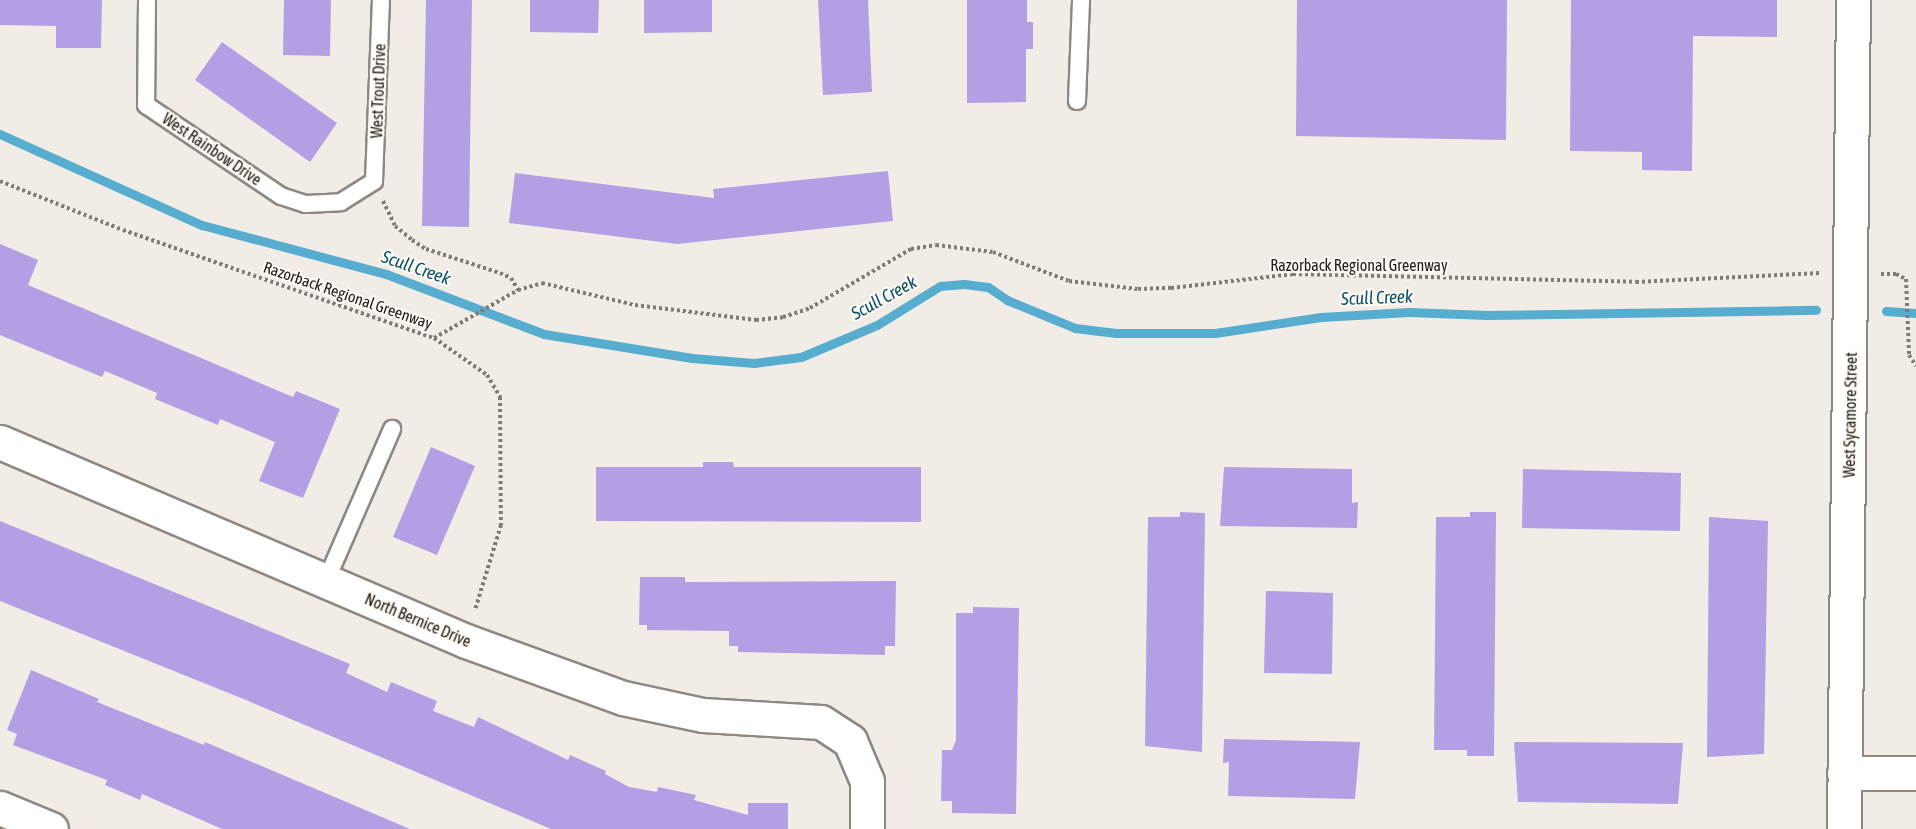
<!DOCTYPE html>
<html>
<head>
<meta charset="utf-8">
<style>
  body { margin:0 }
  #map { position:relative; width:1916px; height:829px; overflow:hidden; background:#f1ece5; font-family:"Asap Condensed",sans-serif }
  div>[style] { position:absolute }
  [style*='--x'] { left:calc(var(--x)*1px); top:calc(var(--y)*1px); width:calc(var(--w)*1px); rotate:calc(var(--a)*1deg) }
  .stream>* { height:9px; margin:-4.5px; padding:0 4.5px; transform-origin:4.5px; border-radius:4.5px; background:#56add0 }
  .building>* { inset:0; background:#b3a0e4 }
  .path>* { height:4px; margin-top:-2px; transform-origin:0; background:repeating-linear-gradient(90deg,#7f7c77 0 3px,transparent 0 6px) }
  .roads { filter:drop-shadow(2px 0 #8d8882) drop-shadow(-2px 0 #8d8882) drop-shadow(0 2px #8d8882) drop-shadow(0 -2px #8d8882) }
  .service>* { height:16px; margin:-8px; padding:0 8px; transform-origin:8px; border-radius:8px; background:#fff }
  .minor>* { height:33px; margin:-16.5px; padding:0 16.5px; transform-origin:16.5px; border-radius:16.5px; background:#fff }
  .tertiary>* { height:33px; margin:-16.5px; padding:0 16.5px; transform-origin:16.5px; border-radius:16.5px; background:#fff }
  span { translate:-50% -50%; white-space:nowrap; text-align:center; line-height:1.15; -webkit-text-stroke:4.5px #fff9f2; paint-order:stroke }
  .street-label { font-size:16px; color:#22201d }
  .water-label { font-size:18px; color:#045169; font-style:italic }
</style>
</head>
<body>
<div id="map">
  <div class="stream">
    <div style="--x:0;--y:134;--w:222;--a:24.3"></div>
    <div style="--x:202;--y:225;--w:190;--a:14.9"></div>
    <div style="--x:386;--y:274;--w:169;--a:20.8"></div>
    <div style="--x:544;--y:334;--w:150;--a:9.2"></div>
    <div style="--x:692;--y:358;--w:62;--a:4.6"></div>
    <div style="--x:754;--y:363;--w:47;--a:-7.3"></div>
    <div style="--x:801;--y:357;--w:82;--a:-22.8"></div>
    <div style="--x:877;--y:325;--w:74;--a:-31.8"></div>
    <div style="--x:940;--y:286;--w:24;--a:-5"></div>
    <div style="--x:964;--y:284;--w:24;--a:7"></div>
    <div style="--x:988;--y:287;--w:23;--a:34"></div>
    <div style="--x:1007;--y:300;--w:74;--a:22.4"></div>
    <div style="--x:1075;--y:328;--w:41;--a:7"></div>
    <div style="--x:1116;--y:333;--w:99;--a:0"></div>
    <div style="--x:1215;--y:333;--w:107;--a:-8.6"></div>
    <div style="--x:1321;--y:317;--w:88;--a:-3.3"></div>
    <div style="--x:1409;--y:312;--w:78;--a:2.2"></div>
    <div style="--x:1487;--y:315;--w:329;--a:-0.9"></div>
    <div style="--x:1886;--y:311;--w:30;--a:4"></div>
  </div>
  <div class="building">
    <div style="clip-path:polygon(0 0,102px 0,101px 48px,56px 48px,56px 26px,0 25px)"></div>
    <div style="clip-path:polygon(284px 0,331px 0,330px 56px,283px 55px)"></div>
    <div style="clip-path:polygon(426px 0,472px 0,469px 227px,422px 226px)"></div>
    <div style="clip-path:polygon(530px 0,599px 0,598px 33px,530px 32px)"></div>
    <div style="clip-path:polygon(644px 0,712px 0,712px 32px,644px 33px)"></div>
    <div style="clip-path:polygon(818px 0,868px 0,872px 92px,823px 95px)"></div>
    <div style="clip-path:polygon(967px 0,1027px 0,1027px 22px,1033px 22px,1033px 49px,1026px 49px,1026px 102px,967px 103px)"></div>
    <div style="clip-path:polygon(1297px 0,1507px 0,1506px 140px,1296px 136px)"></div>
    <div style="clip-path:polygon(1571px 0,1777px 0,1777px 37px,1693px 36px,1692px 171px,1642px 170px,1642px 152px,1570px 151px)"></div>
    <div style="clip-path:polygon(222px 42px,337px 123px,310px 162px,195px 80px)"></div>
    <div style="clip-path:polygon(888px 171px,893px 221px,677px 244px,509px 223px,515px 173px,714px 198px,713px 189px)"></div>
    <div style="clip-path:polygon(0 244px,38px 260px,28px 285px,293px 397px,296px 391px,340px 409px,303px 498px,259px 481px,275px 442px,220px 419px,218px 425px,155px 399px,157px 393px,105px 371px,102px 377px,0 335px)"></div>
    <div style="clip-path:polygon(431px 447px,475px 466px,437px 555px,393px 537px)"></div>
    <div style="clip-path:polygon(703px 462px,733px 462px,734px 467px,921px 467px,921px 522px,596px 521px,596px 467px,703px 467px)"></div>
    <div style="clip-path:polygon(1224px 467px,1352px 469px,1352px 503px,1358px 502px,1357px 528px,1220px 526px)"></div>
    <div style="clip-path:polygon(1523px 469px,1681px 473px,1680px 531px,1522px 528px)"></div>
    <div style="clip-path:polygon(1180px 512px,1205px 513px,1202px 752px,1145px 746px,1148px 517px,1180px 517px)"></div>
    <div style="clip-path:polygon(1470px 512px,1496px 512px,1494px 756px,1467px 756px,1467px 750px,1434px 750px,1436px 517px,1470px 517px)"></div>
    <div style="clip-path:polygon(1709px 517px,1768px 521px,1764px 754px,1707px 757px)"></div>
    <div style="clip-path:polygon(0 521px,350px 664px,346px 673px,387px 692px,391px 682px,437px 701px,433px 711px,474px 727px,478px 717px,568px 760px,570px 755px,606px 771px,605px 774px,629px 787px,657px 792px,658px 787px,696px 795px,694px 800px,748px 815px,748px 803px,788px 803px,788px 829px,551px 829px,246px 700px,0 601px)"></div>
    <div style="clip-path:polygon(640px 577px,685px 577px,685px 582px,896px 581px,895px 646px,885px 646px,885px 655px,738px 652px,738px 646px,729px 646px,729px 631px,647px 630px,647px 625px,639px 625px)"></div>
    <div style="clip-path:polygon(1266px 591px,1333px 593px,1332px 674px,1264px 673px)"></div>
    <div style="clip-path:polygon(973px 607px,1019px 608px,1016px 814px,952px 813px,952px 801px,941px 801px,942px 750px,952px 750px,956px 740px,956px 613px,973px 613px)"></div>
    <div style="clip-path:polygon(31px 670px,99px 699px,97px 702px,204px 745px,205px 742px,410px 829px,222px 829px,142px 794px,140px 800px,105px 785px,107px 780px,13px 745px,17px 734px,7px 730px)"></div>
    <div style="clip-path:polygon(1224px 739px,1360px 742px,1355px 799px,1228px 796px,1229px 762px,1223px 763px)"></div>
    <div style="clip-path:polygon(1514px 742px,1683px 743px,1678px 804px,1518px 802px)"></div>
  </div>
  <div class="path">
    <div style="--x:0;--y:181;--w:132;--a:21.7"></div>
    <div style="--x:123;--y:230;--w:329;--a:19.2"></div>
    <div style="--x:434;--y:338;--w:97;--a:-29.7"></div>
    <div style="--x:518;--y:290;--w:25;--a:-16"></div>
    <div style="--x:542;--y:283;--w:96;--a:13.3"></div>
    <div style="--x:635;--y:305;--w:122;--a:7.1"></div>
    <div style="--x:756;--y:320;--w:27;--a:-6"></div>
    <div style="--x:783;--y:317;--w:28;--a:-18"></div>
    <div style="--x:810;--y:308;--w:117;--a:-30.3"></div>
    <div style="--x:911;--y:249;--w:25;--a:-9"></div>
    <div style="--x:936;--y:245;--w:57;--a:7"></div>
    <div style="--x:993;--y:252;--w:81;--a:20.9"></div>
    <div style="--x:1069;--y:281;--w:69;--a:6.6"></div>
    <div style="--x:1138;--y:289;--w:33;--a:-2"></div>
    <div style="--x:1171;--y:288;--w:123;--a:-6.5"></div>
    <div style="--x:1293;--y:274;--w:343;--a:1.3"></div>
    <div style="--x:1636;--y:282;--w:184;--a:-2.8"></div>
    <div style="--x:383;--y:201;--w:28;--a:64"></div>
    <div style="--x:395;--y:226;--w:22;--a:39"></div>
    <div style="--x:412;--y:240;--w:17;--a:33"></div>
    <div style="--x:426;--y:249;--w:78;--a:18"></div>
    <div style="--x:500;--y:273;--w:12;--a:24"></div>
    <div style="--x:511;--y:278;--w:14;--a:60"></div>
    <div style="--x:1881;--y:274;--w:15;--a:0"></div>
    <div style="--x:1896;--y:274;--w:11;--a:27"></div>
    <div style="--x:1906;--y:279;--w:76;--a:87.7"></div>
    <div style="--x:1909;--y:355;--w:13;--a:58"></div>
    <div style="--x:434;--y:338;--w:65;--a:34.9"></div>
    <div style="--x:487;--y:375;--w:26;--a:59"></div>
    <div style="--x:500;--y:397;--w:128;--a:89.6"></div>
    <div style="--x:501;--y:525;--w:89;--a:107"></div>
  </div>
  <div class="roads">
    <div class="service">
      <div style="--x:147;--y:0;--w:105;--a:90.5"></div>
      <div style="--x:146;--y:105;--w:163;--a:34"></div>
      <div style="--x:281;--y:196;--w:26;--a:18"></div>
      <div style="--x:306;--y:204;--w:35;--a:-3"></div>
      <div style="--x:341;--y:202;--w:39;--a:-32"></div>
      <div style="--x:374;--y:181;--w:181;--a:-87.8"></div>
      <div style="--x:1077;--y:101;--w:101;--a:-87.7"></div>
      <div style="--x:326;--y:581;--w:166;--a:-66.5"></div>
    </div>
    <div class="minor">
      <div style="--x:0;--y:442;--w:507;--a:23.12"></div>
      <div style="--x:466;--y:641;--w:167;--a:20"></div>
      <div style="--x:623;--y:698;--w:82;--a:12"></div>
      <div style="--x:703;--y:715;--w:118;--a:3.4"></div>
      <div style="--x:821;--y:722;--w:35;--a:33"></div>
      <div style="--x:850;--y:741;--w:43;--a:67"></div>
      <div style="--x:867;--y:781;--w:48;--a:90"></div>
      <div style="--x:1844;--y:773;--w:72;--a:0"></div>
      <div style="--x:0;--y:808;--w:55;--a:22.4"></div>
    </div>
    <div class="tertiary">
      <div style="--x:1844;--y:829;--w:829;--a:-89.38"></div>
    </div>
  </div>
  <div class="street-label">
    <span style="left:378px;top:91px;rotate:-88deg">West Trout Drive</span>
    <span style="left:212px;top:149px;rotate:34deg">West Rainbow Drive</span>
    <span style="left:1359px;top:265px">Razorback Regional Greenway</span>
    <span style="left:348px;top:295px;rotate:19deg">Razorback Regional Greenway</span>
    <span style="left:1850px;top:415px;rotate:-89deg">West Sycamore Street</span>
    <span style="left:418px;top:620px;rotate:23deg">North Bernice Drive</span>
  </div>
  <div class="water-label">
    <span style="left:416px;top:268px;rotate:19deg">Scull Creek</span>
    <span style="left:884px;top:298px;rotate:-29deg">Scull Creek</span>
    <span style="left:1377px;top:298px;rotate:-2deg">Scull Creek</span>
  </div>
</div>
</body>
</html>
